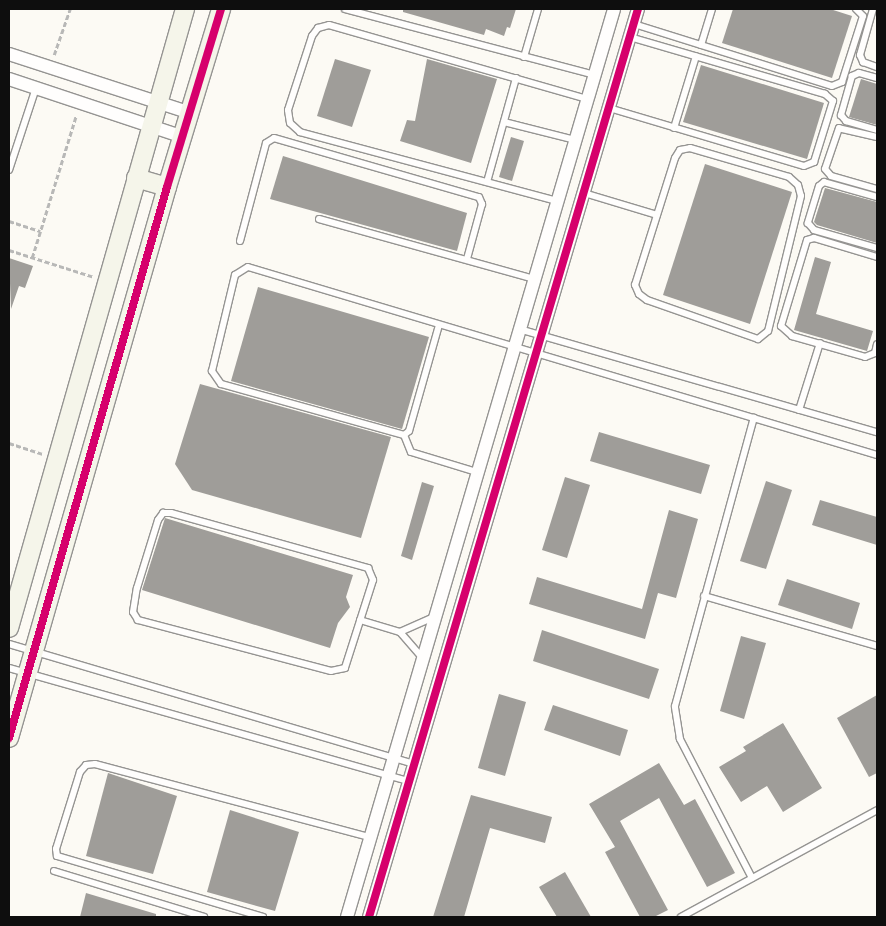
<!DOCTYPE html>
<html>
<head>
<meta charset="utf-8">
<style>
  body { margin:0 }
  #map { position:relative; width:886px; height:926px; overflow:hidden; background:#fcfaf4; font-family:Lora,serif }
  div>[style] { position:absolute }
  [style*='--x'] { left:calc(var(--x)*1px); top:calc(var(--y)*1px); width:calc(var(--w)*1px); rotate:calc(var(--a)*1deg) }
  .building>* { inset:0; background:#9f9d99 }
  .path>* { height:2.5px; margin-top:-1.25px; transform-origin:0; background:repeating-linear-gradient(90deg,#b8b8b7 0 5px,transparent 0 7.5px) }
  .roads { filter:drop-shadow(1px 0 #959492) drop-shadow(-1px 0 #959492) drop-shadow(0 1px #959492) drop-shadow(0 -1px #959492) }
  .lane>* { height:6px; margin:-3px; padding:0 3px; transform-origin:3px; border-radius:3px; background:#fffefd }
  .street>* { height:12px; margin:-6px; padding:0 6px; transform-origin:6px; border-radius:6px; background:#fffefd }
  .secondary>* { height:18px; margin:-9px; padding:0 9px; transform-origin:9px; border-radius:9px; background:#f5f5ea }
  .cycleway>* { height:8px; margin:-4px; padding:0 4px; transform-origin:4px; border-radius:4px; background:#d6006c }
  span { translate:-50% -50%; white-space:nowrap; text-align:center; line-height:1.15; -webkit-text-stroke:5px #fff; paint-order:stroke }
  .frame { position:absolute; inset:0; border:10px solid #0e0e0e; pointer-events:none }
</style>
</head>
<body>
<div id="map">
  <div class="building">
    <div style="clip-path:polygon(403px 9px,516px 9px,510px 28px,507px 27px,504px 36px,486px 29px,484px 35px,403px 12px)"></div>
    <div style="clip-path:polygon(733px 9px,830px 9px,852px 16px,832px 78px,722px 43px)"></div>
    <div style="clip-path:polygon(335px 59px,371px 70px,352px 127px,317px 116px)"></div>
    <div style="clip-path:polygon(427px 59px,497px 79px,471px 163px,400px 141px,407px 120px,415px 121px)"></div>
    <div style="clip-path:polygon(701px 65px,824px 103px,807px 159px,683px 122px)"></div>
    <div style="clip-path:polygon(861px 79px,877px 84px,877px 125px,849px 117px)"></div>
    <div style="clip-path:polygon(511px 137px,524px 141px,512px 181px,499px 177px)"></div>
    <div style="clip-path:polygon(283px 156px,467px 213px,457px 251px,270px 199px)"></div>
    <div style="clip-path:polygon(705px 164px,792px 192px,750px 324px,663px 295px)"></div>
    <div style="clip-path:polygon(825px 188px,877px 202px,877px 243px,817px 225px,814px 222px)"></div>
    <div style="clip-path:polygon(815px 257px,831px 262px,816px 314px,873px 331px,867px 351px,794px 330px)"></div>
    <div style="clip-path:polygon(9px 258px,33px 266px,25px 288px,19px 286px,11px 309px)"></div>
    <div style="clip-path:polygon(258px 287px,429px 337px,402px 429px,231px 381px)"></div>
    <div style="clip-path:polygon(200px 384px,391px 437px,361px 538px,192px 490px,175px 464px)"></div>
    <div style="clip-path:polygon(599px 432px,710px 465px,701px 494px,590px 461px)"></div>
    <div style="clip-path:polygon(565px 477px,590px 485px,567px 558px,542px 550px)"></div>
    <div style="clip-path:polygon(766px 481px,792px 490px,766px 569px,740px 561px)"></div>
    <div style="clip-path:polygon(422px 482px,434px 486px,412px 560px,401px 556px)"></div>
    <div style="clip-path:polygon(820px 500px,877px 517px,877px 545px,812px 525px)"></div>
    <div style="clip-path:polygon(669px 510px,698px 519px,676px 598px,658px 593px,645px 639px,529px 604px,537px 577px,642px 609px)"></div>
    <div style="clip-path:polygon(165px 518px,353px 575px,346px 597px,350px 607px,338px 623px,330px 648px,142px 590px)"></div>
    <div style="clip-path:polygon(787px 579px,860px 603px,852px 629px,778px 605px)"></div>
    <div style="clip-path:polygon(542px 630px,659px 669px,649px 699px,533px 661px)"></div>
    <div style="clip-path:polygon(741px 636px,766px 643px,744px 719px,720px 711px)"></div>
    <div style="clip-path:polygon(499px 694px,526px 702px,505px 776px,478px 768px)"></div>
    <div style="clip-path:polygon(877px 695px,877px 773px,869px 777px,837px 718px)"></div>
    <div style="clip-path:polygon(553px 705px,628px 730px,620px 756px,544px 730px)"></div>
    <div style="clip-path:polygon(783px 723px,822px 788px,783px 812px,767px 786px,741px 802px,719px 767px,746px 751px,743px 747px)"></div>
    <div style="clip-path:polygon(659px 763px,684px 805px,695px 799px,735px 873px,707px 887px,659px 798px,620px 821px,668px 910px,654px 917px,640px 917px,605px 852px,615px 847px,589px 804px)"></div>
    <div style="clip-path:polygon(108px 773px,177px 796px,153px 874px,86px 856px)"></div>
    <div style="clip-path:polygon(471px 795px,552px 817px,545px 843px,490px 828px,464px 917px,433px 917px)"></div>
    <div style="clip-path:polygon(230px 810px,299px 832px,275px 911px,207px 892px)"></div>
    <div style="clip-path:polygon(565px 872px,591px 917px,557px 917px,539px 887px)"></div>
    <div style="clip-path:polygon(86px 893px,156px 914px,156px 917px,80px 917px)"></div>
  </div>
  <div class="path">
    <div style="--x:54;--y:55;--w:49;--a:-70.8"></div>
    <div style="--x:9;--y:221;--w:33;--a:18"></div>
    <div style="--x:9;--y:250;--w:89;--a:17.6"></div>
    <div style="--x:32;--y:258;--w:149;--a:-72.8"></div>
    <div style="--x:9;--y:443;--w:36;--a:18"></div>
  </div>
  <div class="roads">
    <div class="lane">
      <div style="--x:345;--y:9;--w:258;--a:14.8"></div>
      <div style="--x:873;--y:9;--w:48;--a:105.8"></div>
      <div style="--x:860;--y:55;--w:8;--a:67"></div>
      <div style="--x:863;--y:62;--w:15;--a:20"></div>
      <div style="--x:634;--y:24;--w:207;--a:17.4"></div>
      <div style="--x:832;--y:86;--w:11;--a:-22"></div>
      <div style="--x:842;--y:82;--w:69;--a:-72.3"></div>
      <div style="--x:863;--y:16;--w:10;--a:-135"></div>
      <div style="--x:701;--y:45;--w:38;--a:-73"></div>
      <div style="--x:524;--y:57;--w:50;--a:-73.7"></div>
      <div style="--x:877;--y:78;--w:19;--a:-164"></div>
      <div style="--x:859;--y:73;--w:8;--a:157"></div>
      <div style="--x:852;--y:76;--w:41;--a:105.8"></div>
      <div style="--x:841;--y:115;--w:8;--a:50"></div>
      <div style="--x:846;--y:121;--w:32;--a:16"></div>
      <div style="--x:609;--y:108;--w:203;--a:16.6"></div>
      <div style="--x:804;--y:166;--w:11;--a:-22"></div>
      <div style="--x:814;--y:162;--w:64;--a:-72.7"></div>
      <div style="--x:833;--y:101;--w:11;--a:-139"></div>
      <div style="--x:825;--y:94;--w:203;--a:-163.7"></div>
      <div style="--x:504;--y:122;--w:73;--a:14.2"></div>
      <div style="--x:674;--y:128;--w:75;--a:-73"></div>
      <div style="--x:877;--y:137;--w:39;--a:-167"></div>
      <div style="--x:839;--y:128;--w:43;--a:108.9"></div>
      <div style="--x:825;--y:169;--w:9;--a:49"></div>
      <div style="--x:831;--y:176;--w:48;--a:15.8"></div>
      <div style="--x:690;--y:148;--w:103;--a:16.3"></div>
      <div style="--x:789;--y:177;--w:12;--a:42"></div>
      <div style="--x:798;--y:185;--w:11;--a:75"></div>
      <div style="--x:801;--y:196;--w:139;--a:103.7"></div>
      <div style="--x:768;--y:331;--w:13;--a:141"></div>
      <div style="--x:758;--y:339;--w:118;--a:-160.6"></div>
      <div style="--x:647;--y:300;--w:10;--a:-143"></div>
      <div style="--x:639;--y:294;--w:10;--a:-114"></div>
      <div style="--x:635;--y:285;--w:133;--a:-72.5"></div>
      <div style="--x:675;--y:158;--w:9;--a:-58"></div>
      <div style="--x:680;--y:150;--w:10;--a:-11"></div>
      <div style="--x:9;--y:170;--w:86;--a:-71.8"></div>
      <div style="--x:487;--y:182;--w:108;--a:-74.4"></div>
      <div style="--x:584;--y:193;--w:76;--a:16.8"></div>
      <div style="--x:877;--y:197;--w:55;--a:-164.2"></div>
      <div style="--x:824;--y:182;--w:6;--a:141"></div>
      <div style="--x:819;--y:186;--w:39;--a:107"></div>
      <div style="--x:808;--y:223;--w:9;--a:49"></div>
      <div style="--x:814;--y:230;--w:66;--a:15.9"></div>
      <div style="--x:557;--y:201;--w:266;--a:-165"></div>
      <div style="--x:300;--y:132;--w:13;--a:-138"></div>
      <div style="--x:290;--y:123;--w:13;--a:-99"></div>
      <div style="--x:288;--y:110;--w:78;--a:-72"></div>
      <div style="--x:312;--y:36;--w:10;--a:-53"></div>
      <div style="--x:318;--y:28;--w:11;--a:-15"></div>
      <div style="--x:329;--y:25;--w:268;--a:16"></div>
      <div style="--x:319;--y:219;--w:223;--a:15.6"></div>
      <div style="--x:240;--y:241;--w:101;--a:-75.1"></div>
      <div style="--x:266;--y:143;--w:9;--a:-32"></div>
      <div style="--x:274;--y:138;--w:213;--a:16.1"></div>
      <div style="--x:479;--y:197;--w:8;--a:67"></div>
      <div style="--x:482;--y:204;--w:57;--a:105.3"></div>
      <div style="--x:877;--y:257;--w:66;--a:-163.2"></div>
      <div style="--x:814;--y:238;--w:7;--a:164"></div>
      <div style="--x:807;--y:240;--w:90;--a:106.8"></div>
      <div style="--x:781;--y:326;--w:15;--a:42"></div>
      <div style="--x:792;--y:336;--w:76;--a:16"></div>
      <div style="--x:865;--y:357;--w:11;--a:-22"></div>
      <div style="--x:875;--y:353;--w:9;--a:-77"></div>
      <div style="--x:439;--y:325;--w:110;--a:105.8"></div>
      <div style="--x:409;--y:431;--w:6;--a:141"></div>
      <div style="--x:404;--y:435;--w:190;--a:-164.4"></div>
      <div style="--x:221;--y:384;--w:16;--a:-125"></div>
      <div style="--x:212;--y:371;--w:99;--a:-76.5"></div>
      <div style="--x:235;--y:275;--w:15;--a:-32"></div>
      <div style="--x:248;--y:267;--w:656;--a:16.64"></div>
      <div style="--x:519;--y:329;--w:373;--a:16.1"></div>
      <div style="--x:799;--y:410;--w:70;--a:-72.6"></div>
      <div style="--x:404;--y:435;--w:18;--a:68"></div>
      <div style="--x:411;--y:452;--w:69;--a:16.9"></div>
      <div style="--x:163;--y:513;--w:8;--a:0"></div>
      <div style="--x:171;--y:513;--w:205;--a:15.6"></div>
      <div style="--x:368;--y:568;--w:13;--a:67"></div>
      <div style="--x:373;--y:580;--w:92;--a:107.7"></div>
      <div style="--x:345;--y:668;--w:14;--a:168"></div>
      <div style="--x:331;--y:671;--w:200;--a:-165.2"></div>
      <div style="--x:138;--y:620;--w:9;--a:-122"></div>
      <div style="--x:133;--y:612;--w:24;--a:-81"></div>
      <div style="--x:137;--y:588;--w:71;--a:-72.8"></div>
      <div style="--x:158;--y:520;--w:9;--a:-54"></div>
      <div style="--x:704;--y:596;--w:180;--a:16.1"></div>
      <div style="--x:360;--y:620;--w:42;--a:16.7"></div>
      <div style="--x:400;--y:632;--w:35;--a:49"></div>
      <div style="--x:400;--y:632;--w:37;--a:-24"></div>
      <div style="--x:9;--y:644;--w:423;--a:16.5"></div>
      <div style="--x:9;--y:668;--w:416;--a:15.8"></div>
      <div style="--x:54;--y:871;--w:157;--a:17"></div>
      <div style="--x:752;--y:878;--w:157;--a:-117.4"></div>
      <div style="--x:680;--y:739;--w:33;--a:-99"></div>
      <div style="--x:675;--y:706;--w:299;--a:-74.7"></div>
      <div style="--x:263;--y:917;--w:215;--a:-163.5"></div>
      <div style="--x:57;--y:856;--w:7;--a:-98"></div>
      <div style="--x:56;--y:849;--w:81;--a:-72.7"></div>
      <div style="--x:80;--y:772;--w:9;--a:-49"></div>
      <div style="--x:86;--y:765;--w:9;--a:-6"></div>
      <div style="--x:95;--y:764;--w:285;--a:14.9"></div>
      <div style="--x:681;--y:917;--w:223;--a:-28.6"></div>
    </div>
    <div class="street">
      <div style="--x:9;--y:54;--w:191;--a:18"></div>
      <div style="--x:9;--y:79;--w:183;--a:18.4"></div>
      <div style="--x:347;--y:917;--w:946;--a:-73.61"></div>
      <div style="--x:369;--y:917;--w:947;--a:-73.5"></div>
    </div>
    <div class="secondary">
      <div style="--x:136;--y:178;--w:32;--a:16"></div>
      <div style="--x:9;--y:628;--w:644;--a:-74.13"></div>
      <div style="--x:9;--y:738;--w:573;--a:-74"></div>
      <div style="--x:167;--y:187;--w:186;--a:-73.1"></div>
    </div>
  </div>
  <div class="cycleway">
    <div style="--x:9;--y:738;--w:573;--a:-74"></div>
    <div style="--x:167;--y:187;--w:186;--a:-73.1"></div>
    <div style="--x:369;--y:917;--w:947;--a:-73.5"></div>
  </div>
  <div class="frame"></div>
</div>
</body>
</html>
